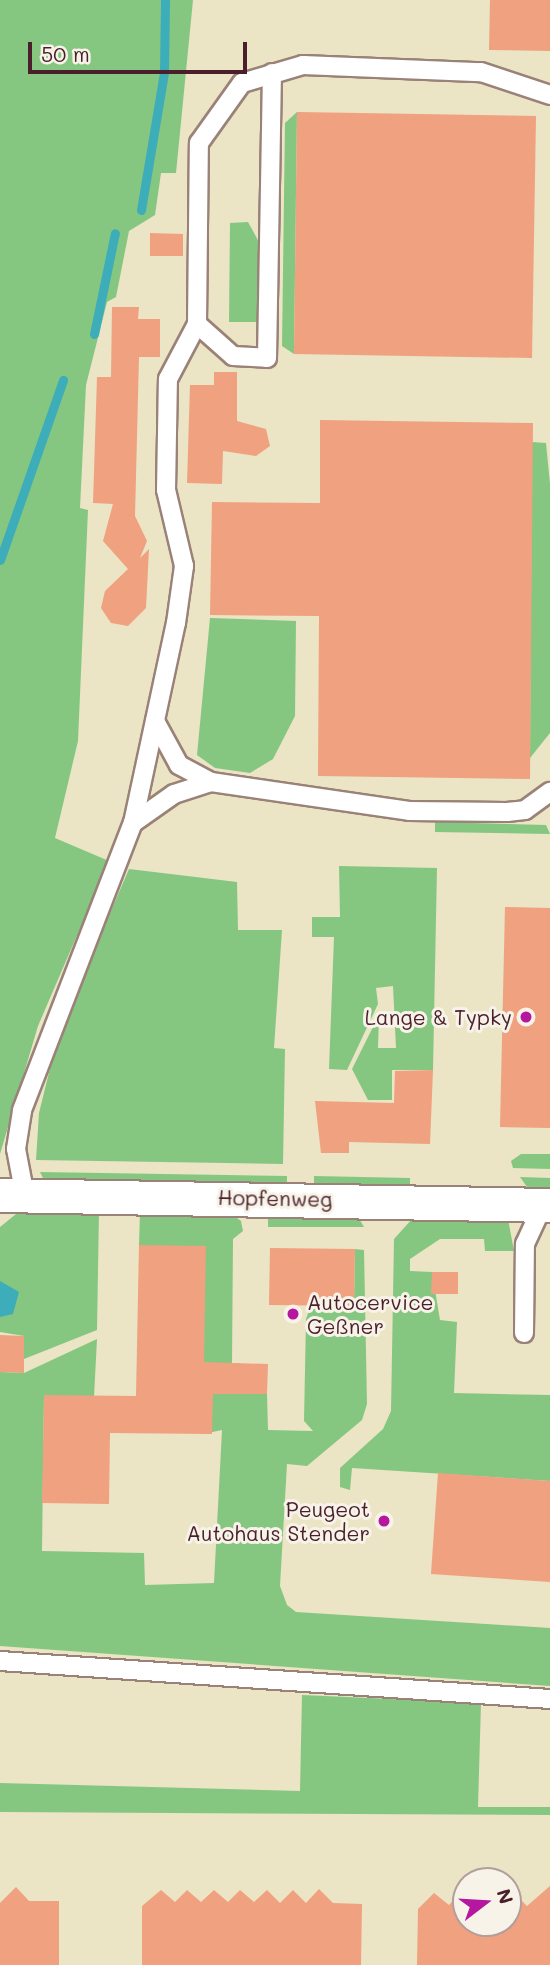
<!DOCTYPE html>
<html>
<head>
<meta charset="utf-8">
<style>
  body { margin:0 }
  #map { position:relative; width:550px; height:1965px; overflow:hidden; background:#ebe4c5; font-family:Mali,sans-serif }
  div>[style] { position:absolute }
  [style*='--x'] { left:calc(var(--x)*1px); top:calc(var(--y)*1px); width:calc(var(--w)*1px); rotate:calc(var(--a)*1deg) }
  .green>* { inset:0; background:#85c780 }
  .water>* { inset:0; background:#3dadb9 }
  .stream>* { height:9px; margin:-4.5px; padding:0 4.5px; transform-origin:4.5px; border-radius:4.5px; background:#3dadb9 }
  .building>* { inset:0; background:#efa180 }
  .roads { filter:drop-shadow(2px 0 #9a8278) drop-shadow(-2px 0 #9a8278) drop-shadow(0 2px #9a8278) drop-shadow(0 -2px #9a8278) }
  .lane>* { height:18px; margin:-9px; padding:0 9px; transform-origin:9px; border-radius:9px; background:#fff }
  .street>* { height:33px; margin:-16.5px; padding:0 16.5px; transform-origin:16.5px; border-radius:16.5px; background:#fff }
  .dots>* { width:19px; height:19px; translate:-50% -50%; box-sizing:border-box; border:4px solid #f7f3e8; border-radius:50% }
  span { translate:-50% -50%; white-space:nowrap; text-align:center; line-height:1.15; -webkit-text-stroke:6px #f7f3e8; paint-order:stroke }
  .poi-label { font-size:21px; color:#4a1f2b }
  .right { translate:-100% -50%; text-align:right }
  .left { translate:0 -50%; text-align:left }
  .street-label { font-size:21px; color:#4a1f2b }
  .north { position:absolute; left:452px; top:1867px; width:70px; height:70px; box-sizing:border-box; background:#f7f3e8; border:2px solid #b29e9c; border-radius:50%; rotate:73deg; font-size:19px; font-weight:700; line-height:28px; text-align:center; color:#4a1f2b }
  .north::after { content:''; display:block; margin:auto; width:24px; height:32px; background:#b5179e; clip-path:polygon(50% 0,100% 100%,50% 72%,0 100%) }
  .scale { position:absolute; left:28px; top:42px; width:219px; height:32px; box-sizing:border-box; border:4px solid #4a1f2b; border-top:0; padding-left:9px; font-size:21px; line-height:24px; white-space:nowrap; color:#4a1f2b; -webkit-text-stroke:5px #f7f3e8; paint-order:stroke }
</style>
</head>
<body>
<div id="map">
  <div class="green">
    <div style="clip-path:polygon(0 0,193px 0,176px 173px,161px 173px,155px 215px,129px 231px,116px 297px,107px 302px,86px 385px,80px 508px,88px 510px,78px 741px,55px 838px,109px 861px,38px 1026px,0 1154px)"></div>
    <div style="clip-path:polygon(297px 112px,294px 354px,282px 346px,285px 123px)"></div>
    <div style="clip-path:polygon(248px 222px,259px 242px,258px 322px,229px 322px,230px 223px)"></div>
    <div style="clip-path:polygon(532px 442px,546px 443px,550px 484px,550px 733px,530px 758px)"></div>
    <div style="clip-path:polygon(210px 618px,296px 621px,295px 716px,273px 759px,250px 773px,215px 768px,197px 755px)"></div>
    <div style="clip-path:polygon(435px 822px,546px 825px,550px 834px,435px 832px)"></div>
    <div style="clip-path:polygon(339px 866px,437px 868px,433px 1070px,392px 1070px,392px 1100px,368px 1100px,352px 1069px,379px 1015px,378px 1048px,396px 1048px,393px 986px,376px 988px,378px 1004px,347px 1070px,329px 1069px,334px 937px,312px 937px,312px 917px,340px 917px)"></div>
    <div style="clip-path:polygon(129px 869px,237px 882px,238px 930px,282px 930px,274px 1048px,285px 1049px,283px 1164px,36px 1160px,39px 1113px,59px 1032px)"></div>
    <div style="clip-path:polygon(521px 1154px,550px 1154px,550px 1169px,513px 1168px,511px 1161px)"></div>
    <div style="clip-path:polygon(40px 1172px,287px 1176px,287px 1184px,44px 1180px)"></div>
    <div style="clip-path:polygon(314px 1176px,410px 1178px,410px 1186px,314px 1184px)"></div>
    <div style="clip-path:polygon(520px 1177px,550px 1178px,550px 1188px,527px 1187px)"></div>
    <div style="clip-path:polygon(21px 1210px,99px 1212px,97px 1330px,24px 1359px,24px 1336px,0 1332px,0 1227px)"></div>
    <div style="clip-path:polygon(140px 1212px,233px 1215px,241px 1221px,243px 1231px,233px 1239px,232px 1364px,239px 1363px,239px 1394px,267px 1394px,268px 1430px,313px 1431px,304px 1421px,306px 1319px,311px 1305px,354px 1306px,355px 1249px,364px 1250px,367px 1404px,362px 1420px,307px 1466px,287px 1464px,280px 1586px,287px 1605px,296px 1612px,550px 1628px,550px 1686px,0 1646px,0 1372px,24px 1373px,97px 1339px,94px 1397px,44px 1396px,42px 1551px,144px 1553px,145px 1585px,214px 1583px,222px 1430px,203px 1434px,204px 1354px,139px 1245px)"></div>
    <div style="clip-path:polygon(268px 1214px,358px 1217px,364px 1227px,268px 1227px)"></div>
    <div style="clip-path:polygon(412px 1219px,508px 1219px,514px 1251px,485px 1251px,484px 1239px,440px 1239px,410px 1259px,410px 1271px,432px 1272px,440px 1320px,457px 1322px,454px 1393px,550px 1395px,550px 1481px,352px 1468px,350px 1490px,340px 1487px,340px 1468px,383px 1429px,391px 1411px,394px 1239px)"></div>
    <div style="clip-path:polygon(302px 1695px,481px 1703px,478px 1807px,550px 1807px,550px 1815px,0 1812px,0 1783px,300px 1791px)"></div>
  </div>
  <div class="water">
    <div style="clip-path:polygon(0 1281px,19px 1292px,13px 1314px,0 1317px)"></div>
  </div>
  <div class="stream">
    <div style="--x:141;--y:210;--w:140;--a:-80.5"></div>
    <div style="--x:164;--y:72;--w:72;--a:-89.2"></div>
    <div style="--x:94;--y:334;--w:103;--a:-78.3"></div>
    <div style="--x:0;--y:560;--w:191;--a:-70.7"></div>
  </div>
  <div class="building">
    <div style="clip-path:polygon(490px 0,550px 0,550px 51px,489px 50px)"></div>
    <div style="clip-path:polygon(297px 112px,536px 116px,532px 358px,294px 354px)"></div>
    <div style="clip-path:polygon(150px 233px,183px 234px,183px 256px,150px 256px)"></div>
    <div style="clip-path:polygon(112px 307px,139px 307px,138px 319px,160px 319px,160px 357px,139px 357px,135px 516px,147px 541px,140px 558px,149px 549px,146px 608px,128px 626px,111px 623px,101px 608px,105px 591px,128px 569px,103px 541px,113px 504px,93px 503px,97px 377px,111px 377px)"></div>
    <div style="clip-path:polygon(214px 372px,237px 372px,237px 421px,266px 429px,270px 446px,256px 456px,223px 451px,222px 484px,187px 483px,190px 385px,214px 385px)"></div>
    <div style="clip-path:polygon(320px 420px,533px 423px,530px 779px,318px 776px,319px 616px,210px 615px,212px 502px,320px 503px)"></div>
    <div style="clip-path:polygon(505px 907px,550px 908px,550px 1128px,500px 1127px)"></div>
    <div style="clip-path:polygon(433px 1070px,430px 1144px,349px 1142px,349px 1153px,321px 1153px,315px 1101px,394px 1103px,395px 1071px)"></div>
    <div style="clip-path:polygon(139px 1245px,206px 1246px,204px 1362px,268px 1364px,267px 1394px,213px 1394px,212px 1434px,110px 1433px,109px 1504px,42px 1503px,44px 1395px,136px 1396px)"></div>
    <div style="clip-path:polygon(270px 1248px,355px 1249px,354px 1306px,269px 1305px)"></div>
    <div style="clip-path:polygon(432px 1272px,458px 1272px,458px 1294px,431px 1294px)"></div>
    <div style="clip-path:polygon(0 1335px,24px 1336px,24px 1373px,0 1372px)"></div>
    <div style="clip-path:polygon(438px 1473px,550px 1481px,550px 1582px,431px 1574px)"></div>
    <div style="clip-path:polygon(550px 1886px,550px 1965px,417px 1965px,418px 1909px,434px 1893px,449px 1905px,460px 1893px,466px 1898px,466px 1923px,508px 1923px,514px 1893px,527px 1906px)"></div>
    <div style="clip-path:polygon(16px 1887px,29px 1901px,59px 1901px,59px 1965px,0 1965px,0 1903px)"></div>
    <div style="clip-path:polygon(319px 1889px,333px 1903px,362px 1904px,361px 1965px,142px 1965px,142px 1906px,161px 1890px,175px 1902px,187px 1890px,201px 1902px,214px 1890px,228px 1902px,240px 1890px,254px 1902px,267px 1890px,280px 1903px,293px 1890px,306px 1903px)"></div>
  </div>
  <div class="roads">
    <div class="lane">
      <div style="--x:197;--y:324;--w:48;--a:41.6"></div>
      <div style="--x:233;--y:356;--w:34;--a:3"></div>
      <div style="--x:267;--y:358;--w:285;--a:-89"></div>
      <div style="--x:155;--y:721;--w:50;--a:61.4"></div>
      <div style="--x:179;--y:765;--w:36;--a:28"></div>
      <div style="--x:211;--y:782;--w:200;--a:8.3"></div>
      <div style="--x:409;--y:811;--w:98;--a:0.6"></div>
      <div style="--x:507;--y:812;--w:18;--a:-6"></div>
      <div style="--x:525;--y:810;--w:31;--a:-36"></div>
      <div style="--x:133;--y:823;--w:50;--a:-35.3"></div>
      <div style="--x:174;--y:794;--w:39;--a:-18"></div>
      <div style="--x:25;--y:1196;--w:48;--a:-100.8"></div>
      <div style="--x:16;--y:1149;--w:39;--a:-81"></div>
      <div style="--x:22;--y:1110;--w:308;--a:-68.9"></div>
      <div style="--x:133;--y:823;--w:205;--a:-77.9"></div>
      <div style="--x:176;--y:623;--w:58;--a:-82"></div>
      <div style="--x:184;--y:566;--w:78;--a:-103.3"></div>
      <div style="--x:166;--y:490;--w:111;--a:-89"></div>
      <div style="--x:168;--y:379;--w:62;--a:-62.2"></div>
      <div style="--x:197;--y:324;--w:181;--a:-89.4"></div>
      <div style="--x:199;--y:143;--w:74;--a:-54.4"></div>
      <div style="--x:242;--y:83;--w:64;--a:-16.4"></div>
      <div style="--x:303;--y:65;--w:178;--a:2.3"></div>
      <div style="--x:481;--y:72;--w:73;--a:18.4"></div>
      <div style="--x:524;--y:1333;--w:89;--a:-89.4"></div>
      <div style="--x:525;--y:1244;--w:43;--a:-65.2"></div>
      <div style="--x:0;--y:1661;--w:551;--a:3.95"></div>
    </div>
    <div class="street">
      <div style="--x:0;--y:1195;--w:550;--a:1.04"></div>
    </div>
  </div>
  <div class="dots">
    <div style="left:526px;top:1017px;background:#b5179e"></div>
    <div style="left:293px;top:1314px;background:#b5179e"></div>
    <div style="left:384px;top:1521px;background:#b5179e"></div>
  </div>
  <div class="poi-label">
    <span class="right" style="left:512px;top:1017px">Lange &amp; Typky</span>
    <span class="left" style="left:307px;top:1314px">Autocervice<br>Geßner</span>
    <span class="right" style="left:370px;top:1521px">Peugeot<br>Autohaus Stender</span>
  </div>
  <div class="street-label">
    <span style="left:275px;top:1198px;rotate:1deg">Hopfenweg</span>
  </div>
  <div class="north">N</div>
  <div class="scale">50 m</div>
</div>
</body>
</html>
